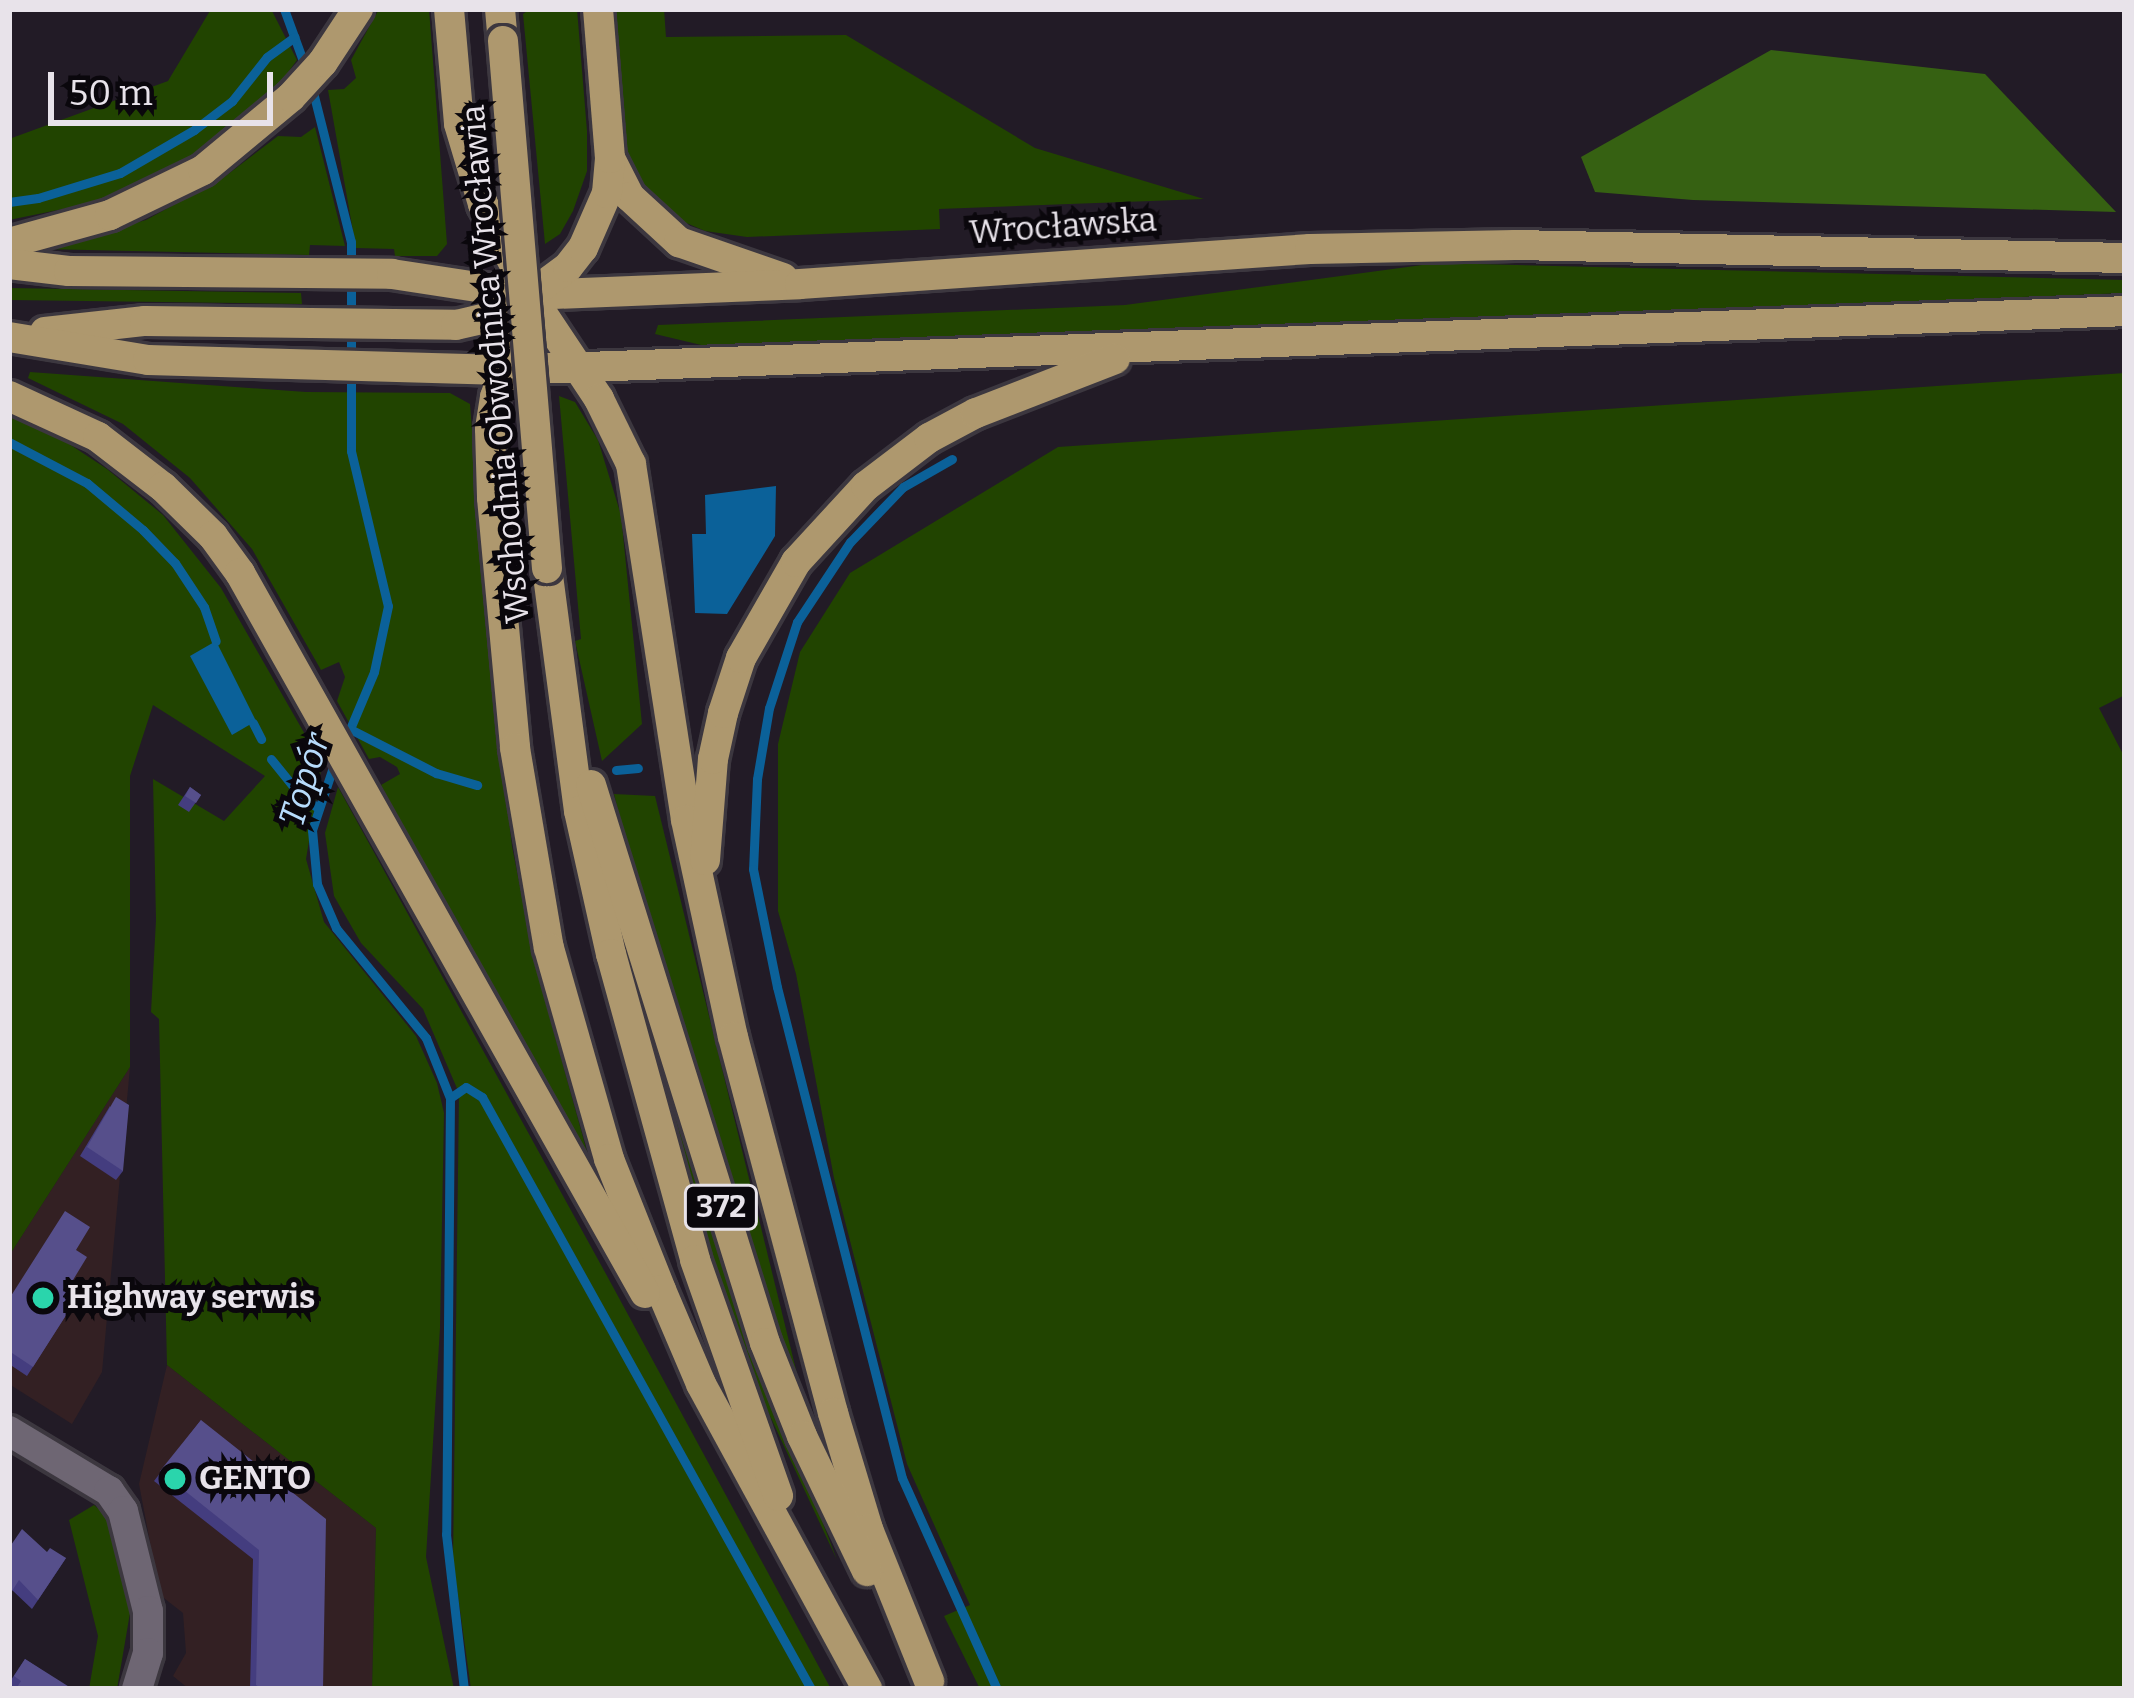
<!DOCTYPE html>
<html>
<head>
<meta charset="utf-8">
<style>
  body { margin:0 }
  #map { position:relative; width:2134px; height:1698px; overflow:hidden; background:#221b26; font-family:Bitter,serif }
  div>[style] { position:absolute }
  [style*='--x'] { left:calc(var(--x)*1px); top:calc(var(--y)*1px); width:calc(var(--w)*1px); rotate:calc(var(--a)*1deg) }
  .commercial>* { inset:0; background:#332023 }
  .green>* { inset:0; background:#214400 }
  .forest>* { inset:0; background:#366112 }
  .water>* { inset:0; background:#0b6199 }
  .stream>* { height:9px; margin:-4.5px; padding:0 4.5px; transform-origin:4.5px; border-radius:4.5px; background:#0b6199 }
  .roads { filter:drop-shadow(3px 0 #3c373f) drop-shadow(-3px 0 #3c373f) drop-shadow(0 3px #3c373f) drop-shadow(0 -3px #3c373f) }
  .minor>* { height:30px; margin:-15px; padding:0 15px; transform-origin:15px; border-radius:15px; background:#6e6673 }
  .major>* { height:30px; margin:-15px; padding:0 15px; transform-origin:15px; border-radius:15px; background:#ae986e }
  .bridges { filter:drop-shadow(3px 0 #3c373f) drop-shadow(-3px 0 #3c373f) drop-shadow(0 3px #3c373f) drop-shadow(0 -3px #3c373f) }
  .major-bridge>* { height:30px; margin:-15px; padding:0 15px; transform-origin:15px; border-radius:15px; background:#ae986e }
  .wall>* { inset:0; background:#443d7f }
  .building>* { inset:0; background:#564f8b }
  .dots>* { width:33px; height:33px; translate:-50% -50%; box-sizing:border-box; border:6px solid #0a070c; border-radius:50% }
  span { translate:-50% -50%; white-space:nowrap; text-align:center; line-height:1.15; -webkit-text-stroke:10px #0a070c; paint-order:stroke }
  .shield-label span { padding:3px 9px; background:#0a070c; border:3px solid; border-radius:9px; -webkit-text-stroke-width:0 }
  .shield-label { font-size:30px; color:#e8e3ea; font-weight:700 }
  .street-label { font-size:33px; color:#e8e3ea }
  .poi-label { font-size:33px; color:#e8e3ea; font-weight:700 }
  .left { translate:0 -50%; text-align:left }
  .water-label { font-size:36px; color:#b7dbfb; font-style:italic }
  .frame { position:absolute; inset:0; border:12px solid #e8e3ea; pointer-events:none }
  .scale { position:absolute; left:48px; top:72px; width:225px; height:54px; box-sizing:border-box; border:6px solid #e8e3ea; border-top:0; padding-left:15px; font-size:36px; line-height:42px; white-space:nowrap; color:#e8e3ea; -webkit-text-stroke:9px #0a070c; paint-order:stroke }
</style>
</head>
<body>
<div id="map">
  <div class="commercial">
    <div style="clip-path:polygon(130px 1067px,102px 1372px,72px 1424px,9px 1384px,9px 1256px)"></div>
    <div style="clip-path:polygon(167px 1365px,376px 1528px,372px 1689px,189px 1689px,173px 1676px,186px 1653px,183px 1613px,160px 1595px,139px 1484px)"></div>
  </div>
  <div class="green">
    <div style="clip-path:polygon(211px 9px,271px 9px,297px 60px,273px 93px,180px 166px,107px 200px,9px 220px,9px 139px,168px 81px)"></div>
    <div style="clip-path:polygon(379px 9px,429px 9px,447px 244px,437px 256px,395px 256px,394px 249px,356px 248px,328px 90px,344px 89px,356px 78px,351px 60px)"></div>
    <div style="clip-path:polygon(530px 9px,577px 9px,587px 131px,587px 171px,573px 211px,560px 234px,545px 244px,523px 14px)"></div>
    <div style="clip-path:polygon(614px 9px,664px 9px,666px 37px,846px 35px,1035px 148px,1204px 199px,939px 209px,940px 229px,747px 237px,705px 231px,677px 219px,634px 181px,624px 137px)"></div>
    <div style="clip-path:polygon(315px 127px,345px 246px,310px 245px,309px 255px,42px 249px,146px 220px,223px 178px,278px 136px,301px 137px)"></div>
    <div style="clip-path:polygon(1437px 263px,2125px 280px,2125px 293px,718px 349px,655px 334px,658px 325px,1125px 305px)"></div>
    <div style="clip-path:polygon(9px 288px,301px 293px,302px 304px,9px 300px)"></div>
    <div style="clip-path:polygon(30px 372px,306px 392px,450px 393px,470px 404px,489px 650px,512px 846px,536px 968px,593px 1173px,381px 785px,400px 774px,397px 767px,380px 757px,369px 759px,337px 701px,345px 677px,339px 662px,321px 670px,252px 549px,190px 478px,123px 424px,28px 378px)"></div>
    <div style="clip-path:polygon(2125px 373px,2125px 695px,2099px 708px,2125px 758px,2125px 1689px,980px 1689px,944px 1616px,970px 1605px,907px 1464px,834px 1178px,796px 974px,778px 911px,778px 744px,800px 652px,850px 573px,1058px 447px)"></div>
    <div style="clip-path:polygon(559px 396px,575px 402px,598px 440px,621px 515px,642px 724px,602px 761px,575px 641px,581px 639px)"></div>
    <div style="clip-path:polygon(9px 413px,48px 430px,107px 469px,163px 515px,221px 588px,322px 764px,306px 859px,324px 922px,416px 1036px,437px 1083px,444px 1113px,440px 1328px,426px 1557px,454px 1689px,372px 1689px,376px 1528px,167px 1365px,159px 1019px,151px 1012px,156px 920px,153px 779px,224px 821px,265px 776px,153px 705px,130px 776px,130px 1067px,9px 1256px)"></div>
    <div style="clip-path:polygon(338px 787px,606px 1274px,831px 1689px,471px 1689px,453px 1560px,459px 1093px,423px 1009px,361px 943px,334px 896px,325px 833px)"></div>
    <div style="clip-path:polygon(614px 794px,655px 796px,798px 1378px,795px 1382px,652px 945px)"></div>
    <div style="clip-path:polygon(593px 832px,747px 1324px,837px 1560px,750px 1373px,709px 1250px,655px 1076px)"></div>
    <div style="clip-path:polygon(94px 1505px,106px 1515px,125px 1569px,130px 1613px,117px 1689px,89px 1689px,98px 1636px,69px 1520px)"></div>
  </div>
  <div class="forest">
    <div style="clip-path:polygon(1771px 50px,1985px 74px,2116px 212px,1693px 200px,1595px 192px,1581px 157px)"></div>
  </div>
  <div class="water">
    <div style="clip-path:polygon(776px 486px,775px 536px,727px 614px,695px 613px,692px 534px,706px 534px,705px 495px)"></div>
    <div style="clip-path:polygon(216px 641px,256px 721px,232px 735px,190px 656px)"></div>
  </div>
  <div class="stream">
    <div style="--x:284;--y:9;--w:67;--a:69.9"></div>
    <div style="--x:312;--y:88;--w:159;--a:75.8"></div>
    <div style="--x:351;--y:242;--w:209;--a:90"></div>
    <div style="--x:351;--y:451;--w:159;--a:76.6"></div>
    <div style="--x:388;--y:606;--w:67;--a:102"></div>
    <div style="--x:374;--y:672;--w:77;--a:112.9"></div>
    <div style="--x:9;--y:202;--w:29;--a:-8"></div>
    <div style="--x:38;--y:198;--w:86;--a:-17"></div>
    <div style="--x:120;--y:173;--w:86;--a:-30.2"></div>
    <div style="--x:194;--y:130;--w:48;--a:-37.3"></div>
    <div style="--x:232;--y:101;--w:56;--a:-51.5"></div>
    <div style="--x:267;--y:57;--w:34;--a:-36"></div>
    <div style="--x:9;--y:442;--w:88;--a:27.7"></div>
    <div style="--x:87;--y:483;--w:73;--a:40"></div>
    <div style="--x:143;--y:530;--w:46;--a:45.9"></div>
    <div style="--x:175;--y:563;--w:53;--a:56.6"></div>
    <div style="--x:204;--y:607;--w:36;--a:71"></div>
    <div style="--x:952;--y:459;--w:56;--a:150.3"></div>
    <div style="--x:903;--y:487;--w:76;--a:133.9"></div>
    <div style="--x:850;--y:542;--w:96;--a:123.5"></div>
    <div style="--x:797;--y:622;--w:90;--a:108"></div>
    <div style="--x:769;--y:708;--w:72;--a:99.6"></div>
    <div style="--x:757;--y:779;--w:90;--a:92.5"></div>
    <div style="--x:753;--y:869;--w:120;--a:78.5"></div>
    <div style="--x:777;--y:987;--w:507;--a:75.72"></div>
    <div style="--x:902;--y:1478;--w:231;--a:65.8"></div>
    <div style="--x:253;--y:723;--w:18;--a:63"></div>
    <div style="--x:350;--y:729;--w:97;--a:27.1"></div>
    <div style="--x:436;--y:773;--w:43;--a:16.3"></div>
    <div style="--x:336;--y:758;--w:76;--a:108.4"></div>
    <div style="--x:312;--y:830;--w:54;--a:84.7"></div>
    <div style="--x:317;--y:884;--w:48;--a:66.6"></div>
    <div style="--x:336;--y:928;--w:142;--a:50.7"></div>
    <div style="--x:426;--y:1038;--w:65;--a:68.2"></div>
    <div style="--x:450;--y:1098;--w:436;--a:90.5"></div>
    <div style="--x:446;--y:1534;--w:156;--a:83.4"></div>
    <div style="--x:271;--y:759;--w:48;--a:51"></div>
    <div style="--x:301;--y:796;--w:21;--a:35"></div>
    <div style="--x:616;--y:770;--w:22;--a:-5"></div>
    <div style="--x:450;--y:1098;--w:19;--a:-35"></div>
    <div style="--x:466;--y:1087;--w:19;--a:32"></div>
    <div style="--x:482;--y:1097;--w:677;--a:60.94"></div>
  </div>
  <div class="roads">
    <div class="minor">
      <div style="--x:9;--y:1431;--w:117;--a:31"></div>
      <div style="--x:109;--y:1491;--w:24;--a:55"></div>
      <div style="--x:123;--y:1511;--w:103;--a:76"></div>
      <div style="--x:148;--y:1611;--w:42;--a:90"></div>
      <div style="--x:148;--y:1653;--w:38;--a:107"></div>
    </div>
    <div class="major">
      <div style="--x:449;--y:9;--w:115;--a:85"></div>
      <div style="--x:459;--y:124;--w:84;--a:73.3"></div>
      <div style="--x:483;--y:204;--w:102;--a:62.7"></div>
      <div style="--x:530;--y:295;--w:125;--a:56.4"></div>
      <div style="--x:599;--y:399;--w:72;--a:63.8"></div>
      <div style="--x:631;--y:464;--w:360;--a:81.2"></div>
      <div style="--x:686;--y:820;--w:222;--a:77.8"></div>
      <div style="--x:733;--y:1037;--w:389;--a:75.1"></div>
      <div style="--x:833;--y:1413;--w:121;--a:73.2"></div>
      <div style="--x:868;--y:1529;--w:164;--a:68.1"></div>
      <div style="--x:500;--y:9;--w:32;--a:85"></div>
      <div style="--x:612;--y:162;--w:39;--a:63"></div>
      <div style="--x:630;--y:197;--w:67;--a:42.6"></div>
      <div style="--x:679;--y:242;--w:110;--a:19.1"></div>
      <div style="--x:9;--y:243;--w:105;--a:-15.5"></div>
      <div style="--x:110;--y:215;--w:103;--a:-25.8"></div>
      <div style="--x:203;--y:170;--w:114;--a:-39.7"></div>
      <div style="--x:291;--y:97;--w:47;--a:-47.6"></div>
      <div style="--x:323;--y:62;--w:64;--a:-56.6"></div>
      <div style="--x:9;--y:264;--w:60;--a:6.7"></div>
      <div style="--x:69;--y:271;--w:323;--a:0.5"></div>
      <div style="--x:392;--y:274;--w:140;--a:8.7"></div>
      <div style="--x:530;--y:295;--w:270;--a:-2.3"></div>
      <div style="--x:800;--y:284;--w:511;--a:-3.93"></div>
      <div style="--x:1310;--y:249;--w:205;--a:-1.1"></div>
      <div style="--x:1515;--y:245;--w:610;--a:1.22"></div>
      <div style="--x:525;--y:309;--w:93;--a:108.8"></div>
      <div style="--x:495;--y:397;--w:32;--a:99"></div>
      <div style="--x:490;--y:429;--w:69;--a:88.3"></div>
      <div style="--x:492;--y:498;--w:251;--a:84.7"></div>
      <div style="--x:515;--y:748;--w:203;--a:80.4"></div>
      <div style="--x:549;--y:948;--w:219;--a:74.1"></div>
      <div style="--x:609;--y:1159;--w:141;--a:68.3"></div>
      <div style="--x:661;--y:1290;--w:102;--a:66.9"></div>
      <div style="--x:701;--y:1384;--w:347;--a:61.4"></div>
      <div style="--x:45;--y:332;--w:101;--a:-6.3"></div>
      <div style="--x:145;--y:321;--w:311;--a:0.7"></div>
      <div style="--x:456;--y:325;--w:36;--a:-13"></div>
      <div style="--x:491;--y:317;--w:45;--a:-29.4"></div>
      <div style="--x:530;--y:295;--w:47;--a:-36.4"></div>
      <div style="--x:568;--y:267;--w:24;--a:-52"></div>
      <div style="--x:583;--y:248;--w:60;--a:-66.4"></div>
      <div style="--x:607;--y:193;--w:35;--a:-85"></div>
      <div style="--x:610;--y:158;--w:149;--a:-94.6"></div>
      <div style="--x:9;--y:337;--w:141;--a:9.4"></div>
      <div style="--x:148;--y:360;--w:356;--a:1.6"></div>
      <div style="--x:504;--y:370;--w:1622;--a:-2.08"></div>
      <div style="--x:9;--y:396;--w:98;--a:24.7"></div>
      <div style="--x:98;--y:437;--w:82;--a:37.6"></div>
      <div style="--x:163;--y:487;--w:70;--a:44.4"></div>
      <div style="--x:213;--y:536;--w:46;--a:53.9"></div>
      <div style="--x:240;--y:573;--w:826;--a:60.64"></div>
      <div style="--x:547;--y:568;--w:245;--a:82.5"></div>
      <div style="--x:579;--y:811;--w:147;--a:77.4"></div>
      <div style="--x:611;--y:954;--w:317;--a:74.6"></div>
      <div style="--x:695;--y:1260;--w:250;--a:70.6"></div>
      <div style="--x:591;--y:785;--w:584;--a:72.68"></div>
      <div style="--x:765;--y:1343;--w:100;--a:68.3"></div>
      <div style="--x:802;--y:1436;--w:150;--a:64.3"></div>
      <div style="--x:705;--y:860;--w:101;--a:-85.5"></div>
      <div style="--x:713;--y:759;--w:47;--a:-77.7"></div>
      <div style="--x:723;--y:713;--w:58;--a:-71.9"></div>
      <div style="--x:741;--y:658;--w:111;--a:-60.2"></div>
      <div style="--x:796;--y:562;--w:103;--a:-47.4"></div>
      <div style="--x:866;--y:486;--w:79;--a:-37.3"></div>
      <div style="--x:929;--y:438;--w:53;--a:-28"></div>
      <div style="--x:976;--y:413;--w:149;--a:-21.2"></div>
    </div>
  </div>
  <div class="bridges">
    <div class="major-bridge">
      <div style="--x:503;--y:41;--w:529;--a:85.23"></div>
    </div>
  </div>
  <div class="wall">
    <div style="clip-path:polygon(190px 787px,201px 795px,189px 812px,178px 805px)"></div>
    <div style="clip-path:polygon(110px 1106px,123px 1171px,116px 1180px,80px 1156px)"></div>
    <div style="clip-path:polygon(76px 1250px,73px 1280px,84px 1287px,27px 1376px,9px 1364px,9px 1299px)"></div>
    <div style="clip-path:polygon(201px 1420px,323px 1689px,250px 1689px,253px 1559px,154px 1481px)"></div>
    <div style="clip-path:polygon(9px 1548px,47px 1552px,66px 1558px,32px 1609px,12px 1590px,9px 1595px)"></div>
    <div style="clip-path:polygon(25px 1659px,70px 1689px,14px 1689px,9px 1686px,9px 1683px)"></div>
  </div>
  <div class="building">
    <div style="clip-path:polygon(190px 787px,201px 795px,196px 803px,185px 796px)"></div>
    <div style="clip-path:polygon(116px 1097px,129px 1105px,123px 1171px,87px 1147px)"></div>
    <div style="clip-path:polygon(65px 1211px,90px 1227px,76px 1250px,87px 1257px,73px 1280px,84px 1287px,33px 1367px,9px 1351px,9px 1299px)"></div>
    <div style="clip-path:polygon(201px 1420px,326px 1519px,323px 1689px,262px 1689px,256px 1685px,259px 1550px,160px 1471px)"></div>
    <div style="clip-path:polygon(22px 1529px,47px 1552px,50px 1548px,66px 1558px,38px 1600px,19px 1580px,12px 1591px,9px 1589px,9px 1548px)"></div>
    <div style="clip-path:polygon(25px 1659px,71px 1688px,16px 1689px,21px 1681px,14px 1676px)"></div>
  </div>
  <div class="dots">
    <div style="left:43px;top:1298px;background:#2ad5ac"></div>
    <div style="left:175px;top:1479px;background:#2ad5ac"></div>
  </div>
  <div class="shield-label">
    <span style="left:721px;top:1207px">372</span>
  </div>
  <div class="street-label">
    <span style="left:1063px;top:227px;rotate:-4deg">Wrocławska</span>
    <span style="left:496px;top:364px;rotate:-95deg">Wschodnia Obwodnica Wrocławia</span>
  </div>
  <div class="poi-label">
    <span class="left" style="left:67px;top:1298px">Highway serwis</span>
    <span class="left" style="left:199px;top:1479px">GENTO</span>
  </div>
  <div class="water-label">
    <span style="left:305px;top:780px;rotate:-73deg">Topór</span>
  </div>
  <div class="frame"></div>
  <div class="scale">50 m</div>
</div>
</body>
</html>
